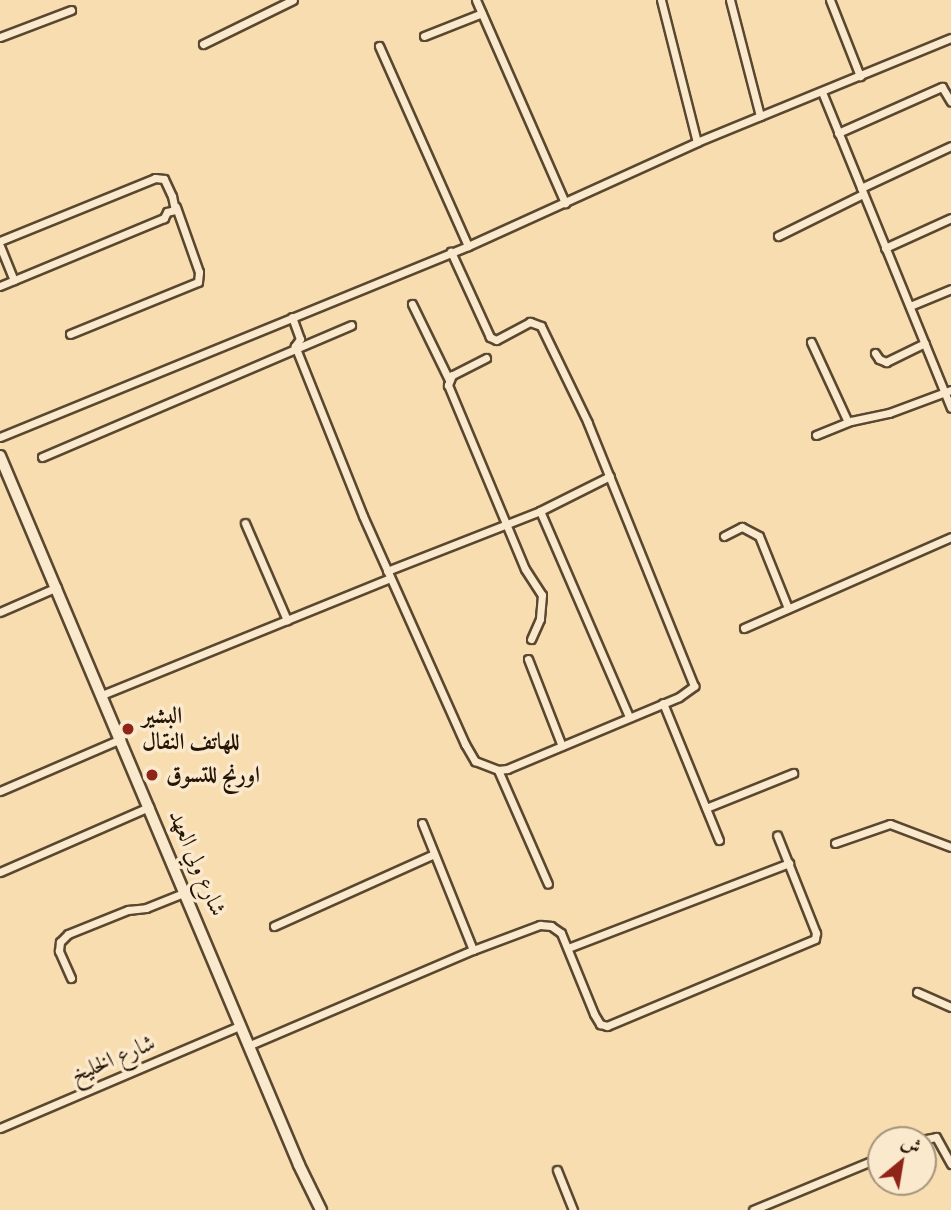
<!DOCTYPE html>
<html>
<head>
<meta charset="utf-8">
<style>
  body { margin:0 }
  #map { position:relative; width:951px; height:1210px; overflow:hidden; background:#f8ddb1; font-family:"IM FELL Double Pica",Amiri,serif }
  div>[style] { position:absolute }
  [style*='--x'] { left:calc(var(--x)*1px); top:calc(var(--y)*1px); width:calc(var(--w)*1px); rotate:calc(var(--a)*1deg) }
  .roads { filter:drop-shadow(2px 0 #5a4730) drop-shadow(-2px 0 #5a4730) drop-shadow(0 2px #5a4730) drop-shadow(0 -2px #5a4730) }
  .minor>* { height:7px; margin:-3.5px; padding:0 3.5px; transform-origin:3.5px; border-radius:3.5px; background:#fae9cc }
  .secondary>* { height:10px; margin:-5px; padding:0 5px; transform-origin:5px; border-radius:5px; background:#fae9cc }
  .dots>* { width:19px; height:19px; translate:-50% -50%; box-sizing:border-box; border:4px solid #fae9cc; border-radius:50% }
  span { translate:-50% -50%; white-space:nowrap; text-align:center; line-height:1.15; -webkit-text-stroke:7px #fae9cc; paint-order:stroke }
  .poi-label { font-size:23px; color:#261505; font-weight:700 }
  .left { translate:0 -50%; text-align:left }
  .street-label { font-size:23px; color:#261505 }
  .north { position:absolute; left:867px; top:1126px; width:70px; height:70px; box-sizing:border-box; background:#fae9cc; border:2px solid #a5947c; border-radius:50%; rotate:30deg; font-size:19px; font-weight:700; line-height:28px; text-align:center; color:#261505 }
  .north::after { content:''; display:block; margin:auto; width:24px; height:32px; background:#8f2418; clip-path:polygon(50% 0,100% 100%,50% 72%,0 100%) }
</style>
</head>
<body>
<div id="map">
  <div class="roads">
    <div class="minor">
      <div style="--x:476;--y:0;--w:222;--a:66.3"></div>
      <div style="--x:661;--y:0;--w:146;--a:75.8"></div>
      <div style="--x:730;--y:0;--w:120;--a:75.5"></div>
      <div style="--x:830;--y:0;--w:82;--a:68.5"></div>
      <div style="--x:424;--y:36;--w:62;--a:-21.6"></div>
      <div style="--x:0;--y:37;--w:76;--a:-20.8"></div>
      <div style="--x:203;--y:44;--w:100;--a:-26.1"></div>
      <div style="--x:379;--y:46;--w:219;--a:66"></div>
      <div style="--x:822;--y:92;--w:341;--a:67.8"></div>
      <div style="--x:838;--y:133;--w:114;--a:-23.9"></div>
      <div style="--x:942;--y:87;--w:17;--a:59"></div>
      <div style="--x:861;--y:188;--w:99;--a:-25"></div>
      <div style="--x:778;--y:236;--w:95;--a:-26.3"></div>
      <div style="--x:0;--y:241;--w:167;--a:-22.1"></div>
      <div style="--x:155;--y:178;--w:9;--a:6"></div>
      <div style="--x:164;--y:179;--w:19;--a:65"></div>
      <div style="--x:172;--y:196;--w:14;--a:78"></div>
      <div style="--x:175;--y:210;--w:8;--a:166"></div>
      <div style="--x:167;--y:212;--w:7;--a:117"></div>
      <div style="--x:164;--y:218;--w:178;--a:157.5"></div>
      <div style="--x:0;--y:246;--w:37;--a:68"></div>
      <div style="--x:885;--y:248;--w:72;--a:-24.4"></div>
      <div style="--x:412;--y:304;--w:85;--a:64"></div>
      <div style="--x:910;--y:306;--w:44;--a:-22.5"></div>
      <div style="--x:292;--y:317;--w:23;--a:70"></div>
      <div style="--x:300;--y:339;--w:9;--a:126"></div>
      <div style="--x:295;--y:346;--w:183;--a:68.2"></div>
      <div style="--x:363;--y:516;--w:250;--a:65.9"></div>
      <div style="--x:465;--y:744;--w:20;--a:60"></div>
      <div style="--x:475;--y:761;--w:25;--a:21"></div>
      <div style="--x:498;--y:770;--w:9;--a:-6"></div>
      <div style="--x:507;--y:769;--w:186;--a:-22.7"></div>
      <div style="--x:679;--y:697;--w:19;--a:-36"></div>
      <div style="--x:694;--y:686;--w:284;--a:-112"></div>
      <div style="--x:588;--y:423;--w:108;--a:-115.9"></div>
      <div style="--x:541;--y:326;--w:12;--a:-160"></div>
      <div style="--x:530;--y:322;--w:38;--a:152"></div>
      <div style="--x:496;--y:340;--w:7;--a:-153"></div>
      <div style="--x:490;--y:337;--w:94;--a:-114.6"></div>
      <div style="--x:70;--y:334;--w:138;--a:-22.1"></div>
      <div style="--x:198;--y:282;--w:10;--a:-84"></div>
      <div style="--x:199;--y:272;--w:69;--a:-109.5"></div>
      <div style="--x:811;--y:342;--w:88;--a:65.2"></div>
      <div style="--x:875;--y:353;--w:7;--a:56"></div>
      <div style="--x:879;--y:359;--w:8;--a:23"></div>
      <div style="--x:886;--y:362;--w:43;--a:-26"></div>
      <div style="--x:486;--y:358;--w:38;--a:153"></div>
      <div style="--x:452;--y:375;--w:11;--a:112"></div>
      <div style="--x:448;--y:385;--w:199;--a:67.3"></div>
      <div style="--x:525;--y:569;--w:31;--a:57"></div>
      <div style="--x:542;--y:595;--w:24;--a:95"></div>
      <div style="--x:540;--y:619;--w:22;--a:114"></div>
      <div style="--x:816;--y:435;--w:38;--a:-22"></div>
      <div style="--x:851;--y:421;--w:39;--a:-12"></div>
      <div style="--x:889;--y:413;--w:66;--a:-20.4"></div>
      <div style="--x:0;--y:437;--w:505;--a:-22.2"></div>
      <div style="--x:468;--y:246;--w:252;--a:-24.4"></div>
      <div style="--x:697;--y:142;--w:274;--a:-22.3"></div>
      <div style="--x:42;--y:457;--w:336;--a:-23.1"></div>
      <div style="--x:540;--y:511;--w:224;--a:66.6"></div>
      <div style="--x:245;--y:523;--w:106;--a:66.6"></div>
      <div style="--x:724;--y:536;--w:20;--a:-27"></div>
      <div style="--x:742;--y:527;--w:19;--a:28"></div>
      <div style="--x:759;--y:536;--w:78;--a:68.1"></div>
      <div style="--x:387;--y:571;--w:164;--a:-21.4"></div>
      <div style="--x:540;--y:511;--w:78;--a:-26.6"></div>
      <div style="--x:0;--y:612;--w:62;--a:-23.7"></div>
      <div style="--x:744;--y:628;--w:226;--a:-23.7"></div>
      <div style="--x:528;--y:659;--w:93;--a:68.7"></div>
      <div style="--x:102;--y:695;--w:311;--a:-22.1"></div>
      <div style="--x:663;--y:703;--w:148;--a:67.8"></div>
      <div style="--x:498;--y:770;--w:124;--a:66.3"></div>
      <div style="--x:0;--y:791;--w:132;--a:-23.3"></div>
      <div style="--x:706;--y:808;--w:94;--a:-21.9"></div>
      <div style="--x:422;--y:823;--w:137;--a:68.1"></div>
      <div style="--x:835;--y:843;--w:58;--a:-19.1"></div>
      <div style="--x:890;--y:824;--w:65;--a:20.7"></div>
      <div style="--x:0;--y:872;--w:163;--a:-23.6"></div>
      <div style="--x:274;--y:926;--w:175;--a:-24.2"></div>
      <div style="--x:568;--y:948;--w:237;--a:-21"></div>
      <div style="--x:71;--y:978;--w:30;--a:-114"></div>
      <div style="--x:59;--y:951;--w:9;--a:-84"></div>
      <div style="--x:60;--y:942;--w:11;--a:-45"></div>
      <div style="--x:68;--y:934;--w:65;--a:-21.8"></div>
      <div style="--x:128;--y:910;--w:18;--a:-6"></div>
      <div style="--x:146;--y:908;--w:43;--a:-21.8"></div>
      <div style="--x:917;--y:992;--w:37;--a:24"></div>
      <div style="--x:250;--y:1045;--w:242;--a:-23.1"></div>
      <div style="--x:473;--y:950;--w:72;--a:-20.5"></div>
      <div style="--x:540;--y:925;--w:11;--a:5"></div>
      <div style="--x:551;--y:926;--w:12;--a:35"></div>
      <div style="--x:561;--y:933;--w:87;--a:67.8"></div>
      <div style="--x:594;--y:1014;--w:12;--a:59"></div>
      <div style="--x:600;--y:1024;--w:7;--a:16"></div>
      <div style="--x:607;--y:1026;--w:225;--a:-22.7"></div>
      <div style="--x:815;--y:939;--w:6;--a:-81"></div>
      <div style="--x:816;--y:933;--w:105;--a:-111.7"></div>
      <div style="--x:0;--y:1128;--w:262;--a:-23.1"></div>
      <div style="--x:921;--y:1140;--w:15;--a:-11"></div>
      <div style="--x:936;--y:1137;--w:31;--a:61"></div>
      <div style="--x:557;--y:1170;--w:43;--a:68.2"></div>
      <div style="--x:753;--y:1210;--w:139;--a:-22.5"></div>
    </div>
    <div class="secondary">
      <div style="--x:0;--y:456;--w:769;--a:67.13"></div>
      <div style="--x:299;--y:1165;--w:50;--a:63.9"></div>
    </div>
  </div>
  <div class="dots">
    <div style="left:128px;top:729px;background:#8f2418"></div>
    <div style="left:152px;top:775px;background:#8f2418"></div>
  </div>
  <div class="poi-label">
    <span class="left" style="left:142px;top:729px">البشير<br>للهاتف النقال</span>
    <span class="left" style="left:166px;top:775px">اورنج للتسوق</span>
  </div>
  <div class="street-label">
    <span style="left:197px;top:863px;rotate:67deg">شارع ولي العهد</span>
    <span style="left:113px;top:1059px;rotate:-23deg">شارع الخليخ</span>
  </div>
  <div class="north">ش</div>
</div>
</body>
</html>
